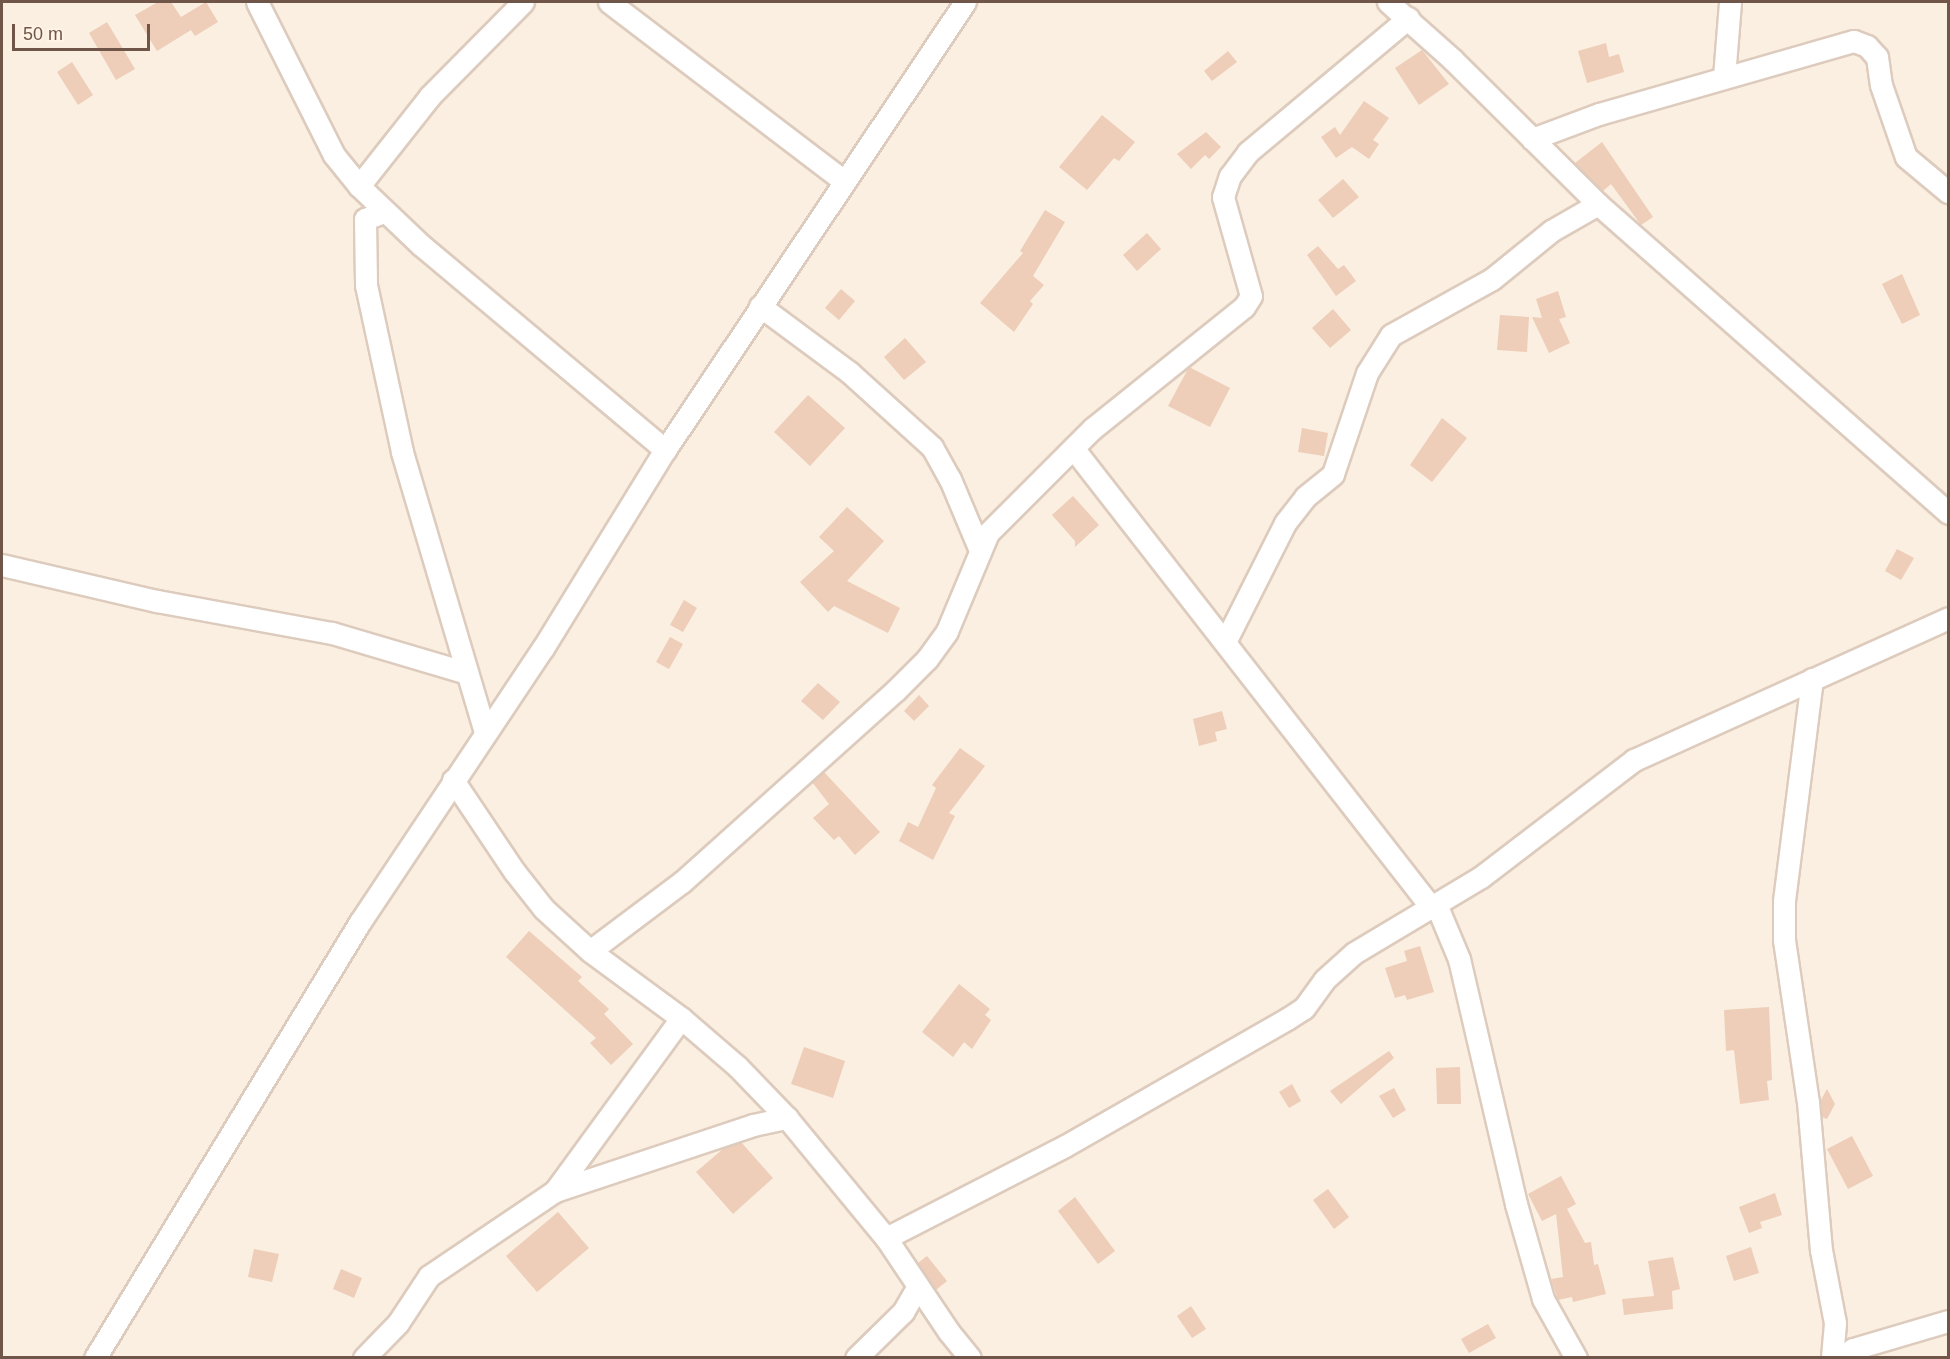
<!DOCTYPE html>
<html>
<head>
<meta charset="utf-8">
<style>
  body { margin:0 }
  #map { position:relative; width:1950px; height:1359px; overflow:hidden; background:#faefe0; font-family:Helvetica,sans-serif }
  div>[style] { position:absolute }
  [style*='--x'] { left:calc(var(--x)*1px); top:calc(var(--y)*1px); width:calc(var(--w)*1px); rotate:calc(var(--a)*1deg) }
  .building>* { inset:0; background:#eecdb9 }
  .roads { filter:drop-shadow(2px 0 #ddcbbd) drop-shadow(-2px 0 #ddcbbd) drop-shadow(0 2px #ddcbbd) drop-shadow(0 -2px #ddcbbd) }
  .minor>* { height:21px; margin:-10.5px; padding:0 10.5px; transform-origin:10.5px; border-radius:10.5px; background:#fff }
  span { translate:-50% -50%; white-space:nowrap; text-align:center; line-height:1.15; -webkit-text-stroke:4.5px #fef3e5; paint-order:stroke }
  .frame { position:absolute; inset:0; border:3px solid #6f5649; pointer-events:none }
  .scale { position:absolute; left:12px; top:24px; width:138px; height:27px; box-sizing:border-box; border:3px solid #6f5649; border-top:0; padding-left:8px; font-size:18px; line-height:21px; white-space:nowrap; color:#6f5649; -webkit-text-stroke:4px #fef3e5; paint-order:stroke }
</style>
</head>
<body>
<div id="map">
  <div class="building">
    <div style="clip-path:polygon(158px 2px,171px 2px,181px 17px,206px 2px,218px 22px,195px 36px,191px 30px,157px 51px,135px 15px)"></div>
    <div style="clip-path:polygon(107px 22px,135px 69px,116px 80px,89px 33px)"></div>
    <div style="clip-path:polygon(1606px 43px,1609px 57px,1619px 54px,1624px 72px,1587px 83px,1578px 51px)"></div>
    <div style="clip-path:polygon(1422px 50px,1449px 84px,1419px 105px,1395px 68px)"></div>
    <div style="clip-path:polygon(1228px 51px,1237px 62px,1212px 81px,1204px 71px)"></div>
    <div style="clip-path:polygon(72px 62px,93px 95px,78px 105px,57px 72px)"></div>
    <div style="clip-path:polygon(1364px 101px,1389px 118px,1373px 140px,1379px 144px,1369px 159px,1352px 147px,1336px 158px,1321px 137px,1335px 127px,1340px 135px)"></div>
    <div style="clip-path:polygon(1102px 115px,1135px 142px,1119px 161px,1114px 158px,1087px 190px,1059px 167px)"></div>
    <div style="clip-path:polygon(1206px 132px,1221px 147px,1209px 159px,1205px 155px,1191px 169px,1177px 154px)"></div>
    <div style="clip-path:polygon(1602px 142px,1653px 217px,1641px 225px,1611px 184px,1603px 191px,1575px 163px)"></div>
    <div style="clip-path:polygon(1343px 179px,1359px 197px,1333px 218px,1318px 200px)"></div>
    <div style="clip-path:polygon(1045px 210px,1065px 222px,1033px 276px,1044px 285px,1030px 301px,1033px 304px,1014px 332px,980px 303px,1023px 253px,1020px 251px)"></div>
    <div style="clip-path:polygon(1147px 233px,1161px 249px,1137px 271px,1123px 255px)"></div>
    <div style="clip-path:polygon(1318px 246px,1338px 269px,1344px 265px,1356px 281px,1336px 296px,1307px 255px)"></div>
    <div style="clip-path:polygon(1902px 274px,1920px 315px,1902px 324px,1882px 284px)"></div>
    <div style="clip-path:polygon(841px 289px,855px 301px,839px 320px,825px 308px)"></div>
    <div style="clip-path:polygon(1558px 291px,1566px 317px,1559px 319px,1570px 343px,1549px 353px,1532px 317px,1542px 318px,1536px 299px)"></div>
    <div style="clip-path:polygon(1333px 309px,1351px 330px,1330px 348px,1312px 328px)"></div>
    <div style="clip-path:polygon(1500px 315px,1529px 317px,1527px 352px,1497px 350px)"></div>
    <div style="clip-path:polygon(905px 338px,926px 362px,904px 380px,884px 357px)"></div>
    <div style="clip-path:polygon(1189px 367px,1230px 388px,1210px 427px,1168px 406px)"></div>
    <div style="clip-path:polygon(808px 395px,845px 428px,810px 466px,774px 432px)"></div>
    <div style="clip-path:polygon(1442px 418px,1467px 438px,1432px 482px,1410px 465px)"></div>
    <div style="clip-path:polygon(1302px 428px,1328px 433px,1324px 456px,1298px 452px)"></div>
    <div style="clip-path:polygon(1073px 496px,1099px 525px,1075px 547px,1075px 541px,1052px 515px)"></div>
    <div style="clip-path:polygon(847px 507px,884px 541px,847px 581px,900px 608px,888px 633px,834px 606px,828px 612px,800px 582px,834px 551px,819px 537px)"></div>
    <div style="clip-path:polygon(1897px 549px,1914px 558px,1901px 580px,1885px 571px)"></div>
    <div style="clip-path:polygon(684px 600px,697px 608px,683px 632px,670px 625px)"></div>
    <div style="clip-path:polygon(670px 637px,683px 644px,669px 669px,656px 662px)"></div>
    <div style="clip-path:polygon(818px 683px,840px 702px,823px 720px,801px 701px)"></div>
    <div style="clip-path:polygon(919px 695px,929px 706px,914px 721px,904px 711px)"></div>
    <div style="clip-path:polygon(1222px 711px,1227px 729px,1215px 732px,1217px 741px,1199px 746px,1193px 719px)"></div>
    <div style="clip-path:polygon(960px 748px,985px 766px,949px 813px,955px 816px,933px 860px,899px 841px,908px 822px,918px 827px,936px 788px,932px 785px)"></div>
    <div style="clip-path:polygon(824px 772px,880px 832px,855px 855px,839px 836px,834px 840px,813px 818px,829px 804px,812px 782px)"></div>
    <div style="clip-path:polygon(529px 931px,582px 977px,578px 981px,609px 1009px,604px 1014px,633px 1044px,611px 1065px,590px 1043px,596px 1038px,506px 957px)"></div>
    <div style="clip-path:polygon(1420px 946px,1434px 992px,1407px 1000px,1405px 995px,1395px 998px,1385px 968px,1407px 961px,1404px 951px)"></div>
    <div style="clip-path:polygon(959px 984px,990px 1009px,985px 1015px,991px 1020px,972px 1049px,964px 1042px,953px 1057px,922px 1032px)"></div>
    <div style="clip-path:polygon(1769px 1007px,1772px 1080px,1767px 1081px,1769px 1100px,1740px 1104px,1734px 1050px,1726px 1051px,1724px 1010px)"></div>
    <div style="clip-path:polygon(804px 1047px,845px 1061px,833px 1098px,791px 1084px)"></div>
    <div style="clip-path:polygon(1389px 1051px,1394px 1058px,1341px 1104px,1330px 1091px)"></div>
    <div style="clip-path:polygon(1460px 1067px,1461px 1104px,1437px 1104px,1436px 1068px)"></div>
    <div style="clip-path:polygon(1292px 1084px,1301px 1101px,1289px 1108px,1279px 1092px)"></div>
    <div style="clip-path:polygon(1394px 1088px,1406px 1110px,1393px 1118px,1379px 1096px)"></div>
    <div style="clip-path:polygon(1827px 1089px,1835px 1104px,1827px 1119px,1822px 1117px,1821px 1100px)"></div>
    <div style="clip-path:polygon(1852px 1136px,1873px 1176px,1848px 1189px,1827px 1149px)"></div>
    <div style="clip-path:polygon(741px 1142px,773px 1178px,733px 1214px,696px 1172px,723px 1149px)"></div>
    <div style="clip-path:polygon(1561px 1176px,1576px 1204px,1567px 1209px,1585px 1243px,1591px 1242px,1594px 1265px,1598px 1264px,1606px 1294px,1573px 1302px,1572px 1297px,1558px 1300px,1551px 1279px,1563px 1277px,1556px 1214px,1542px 1221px,1528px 1194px)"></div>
    <div style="clip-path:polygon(1328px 1189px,1349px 1217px,1334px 1229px,1313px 1200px)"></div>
    <div style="clip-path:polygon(1775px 1193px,1782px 1215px,1760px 1222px,1762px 1228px,1749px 1233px,1739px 1207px)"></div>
    <div style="clip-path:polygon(1075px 1197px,1115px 1251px,1098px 1264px,1058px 1211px)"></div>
    <div style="clip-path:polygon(558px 1212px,589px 1248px,537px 1292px,506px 1256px)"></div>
    <div style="clip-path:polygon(1751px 1247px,1759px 1273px,1734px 1281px,1726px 1256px)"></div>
    <div style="clip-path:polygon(254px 1249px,279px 1254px,272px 1282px,248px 1277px)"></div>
    <div style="clip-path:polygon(927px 1256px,947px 1281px,936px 1290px,918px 1263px)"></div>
    <div style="clip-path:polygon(1673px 1257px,1680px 1289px,1672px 1291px,1673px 1309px,1624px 1315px,1622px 1299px,1654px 1296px,1648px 1261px)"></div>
    <div style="clip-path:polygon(341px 1269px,362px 1278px,354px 1298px,333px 1289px)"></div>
    <div style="clip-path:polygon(1191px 1306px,1206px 1329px,1192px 1338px,1177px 1316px)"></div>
    <div style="clip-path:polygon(1488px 1324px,1496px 1338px,1469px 1353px,1461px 1339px)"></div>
  </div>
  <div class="roads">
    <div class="minor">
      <div style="--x:257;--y:2;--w:171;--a:63.3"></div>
      <div style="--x:334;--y:155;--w:40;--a:51"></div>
      <div style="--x:359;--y:186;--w:86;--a:43.6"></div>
      <div style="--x:421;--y:245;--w:319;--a:40"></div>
      <div style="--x:609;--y:2;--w:295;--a:37.3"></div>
      <div style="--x:1388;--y:2;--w:86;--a:41.7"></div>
      <div style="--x:1452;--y:59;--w:206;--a:44.8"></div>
      <div style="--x:1598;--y:204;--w:467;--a:41.4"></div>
      <div style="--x:1724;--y:77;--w:75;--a:-85.4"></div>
      <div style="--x:1532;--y:139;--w:72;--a:-20.5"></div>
      <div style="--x:1599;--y:114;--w:265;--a:-16"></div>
      <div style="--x:1854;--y:41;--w:14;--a:21"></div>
      <div style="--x:1867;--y:46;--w:15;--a:48"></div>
      <div style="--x:1877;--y:57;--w:28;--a:82"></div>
      <div style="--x:1881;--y:85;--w:76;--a:70.9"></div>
      <div style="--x:1906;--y:157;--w:55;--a:39.8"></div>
      <div style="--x:359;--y:186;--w:115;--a:-51.7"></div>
      <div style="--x:430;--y:96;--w:132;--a:-45.3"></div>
      <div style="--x:384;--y:212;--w:20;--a:160"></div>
      <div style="--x:365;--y:219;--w:66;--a:89.1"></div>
      <div style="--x:366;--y:285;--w:171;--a:77.8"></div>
      <div style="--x:402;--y:452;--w:293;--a:73.5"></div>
      <div style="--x:760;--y:306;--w:111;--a:36.6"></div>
      <div style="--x:849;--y:372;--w:112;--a:42.1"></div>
      <div style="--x:932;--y:447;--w:37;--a:61"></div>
      <div style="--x:950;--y:479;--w:75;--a:67.2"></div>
      <div style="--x:1073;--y:448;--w:582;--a:52.05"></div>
      <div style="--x:2;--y:565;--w:159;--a:13.1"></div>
      <div style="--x:157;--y:601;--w:178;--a:10.4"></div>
      <div style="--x:332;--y:633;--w:138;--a:16.5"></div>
      <div style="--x:1225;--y:642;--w:133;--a:-63.2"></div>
      <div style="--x:1285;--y:523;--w:33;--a:-52"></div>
      <div style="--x:1305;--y:497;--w:36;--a:-39"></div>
      <div style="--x:1333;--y:474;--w:107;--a:-71.4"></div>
      <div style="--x:1367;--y:373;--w:45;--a:-57.7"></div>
      <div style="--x:1391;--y:335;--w:115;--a:-29"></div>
      <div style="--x:1492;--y:279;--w:76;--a:-39.1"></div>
      <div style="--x:1551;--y:231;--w:54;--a:-29.9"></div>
      <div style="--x:1812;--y:679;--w:224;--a:97.2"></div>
      <div style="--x:1784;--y:901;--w:39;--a:90"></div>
      <div style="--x:1784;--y:940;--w:164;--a:81.6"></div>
      <div style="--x:1808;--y:1102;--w:149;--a:85"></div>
      <div style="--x:1821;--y:1250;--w:74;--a:79.1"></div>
      <div style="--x:1835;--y:1323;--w:35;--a:95"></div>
      <div style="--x:453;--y:780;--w:110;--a:56.2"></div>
      <div style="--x:514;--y:871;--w:48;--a:51.7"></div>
      <div style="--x:544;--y:909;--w:62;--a:42.4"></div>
      <div style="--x:590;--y:951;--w:113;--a:36.4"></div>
      <div style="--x:681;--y:1018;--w:75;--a:40.7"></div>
      <div style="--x:738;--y:1067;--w:71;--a:46.1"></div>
      <div style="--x:787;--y:1118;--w:156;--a:50.5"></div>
      <div style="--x:886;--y:1238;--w:113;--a:56.2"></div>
      <div style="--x:949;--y:1332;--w:33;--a:51"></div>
      <div style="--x:1436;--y:904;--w:60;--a:67.3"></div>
      <div style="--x:1459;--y:959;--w:252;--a:76.9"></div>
      <div style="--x:1516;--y:1204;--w:99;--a:74.1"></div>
      <div style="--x:1543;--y:1299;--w:68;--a:60.8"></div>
      <div style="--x:590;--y:951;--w:115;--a:-36.9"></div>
      <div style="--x:682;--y:882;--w:286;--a:-41.9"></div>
      <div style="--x:895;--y:691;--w:45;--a:-45"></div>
      <div style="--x:927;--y:659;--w:34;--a:-54"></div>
      <div style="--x:947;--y:631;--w:106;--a:-67.3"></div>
      <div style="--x:988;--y:533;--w:147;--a:-45"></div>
      <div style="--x:1092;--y:429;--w:195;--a:-38.8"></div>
      <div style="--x:1244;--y:307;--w:13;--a:-58"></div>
      <div style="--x:1251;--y:296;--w:103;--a:-105.8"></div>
      <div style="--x:1223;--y:197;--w:22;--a:-72"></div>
      <div style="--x:1230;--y:176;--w:30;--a:-53"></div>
      <div style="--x:1248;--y:152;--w:209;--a:-39.9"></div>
      <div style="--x:555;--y:1191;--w:209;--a:-18.4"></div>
      <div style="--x:753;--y:1125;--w:35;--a:-12"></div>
      <div style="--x:886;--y:1238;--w:201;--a:-27.2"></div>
      <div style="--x:1065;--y:1146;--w:256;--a:-29.8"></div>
      <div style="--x:1287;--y:1019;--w:20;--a:-33"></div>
      <div style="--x:1304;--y:1008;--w:34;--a:-54"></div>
      <div style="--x:1324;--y:980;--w:40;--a:-42"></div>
      <div style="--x:1354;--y:953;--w:148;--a:-30.9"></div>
      <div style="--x:1481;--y:877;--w:193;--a:-37.4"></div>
      <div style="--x:1634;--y:760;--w:345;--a:-24.3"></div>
      <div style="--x:95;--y:1358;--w:510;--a:-58.71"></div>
      <div style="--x:360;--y:922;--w:329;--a:-56.3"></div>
      <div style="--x:543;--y:648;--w:233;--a:-58.4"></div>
      <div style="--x:665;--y:450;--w:539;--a:-56.19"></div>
      <div style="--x:364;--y:1358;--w:49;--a:-45.8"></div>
      <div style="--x:398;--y:1323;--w:56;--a:-56.6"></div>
      <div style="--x:429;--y:1276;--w:152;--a:-34"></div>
      <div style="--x:555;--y:1191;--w:214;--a:-53.9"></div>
      <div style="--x:856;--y:1358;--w:66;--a:-44.4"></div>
      <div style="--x:903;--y:1312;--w:30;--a:-60"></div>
      <div style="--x:1841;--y:1358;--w:15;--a:-37"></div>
      <div style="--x:1853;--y:1349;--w:99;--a:-16.4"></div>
    </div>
  </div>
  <div class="frame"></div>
  <div class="scale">50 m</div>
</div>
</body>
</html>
